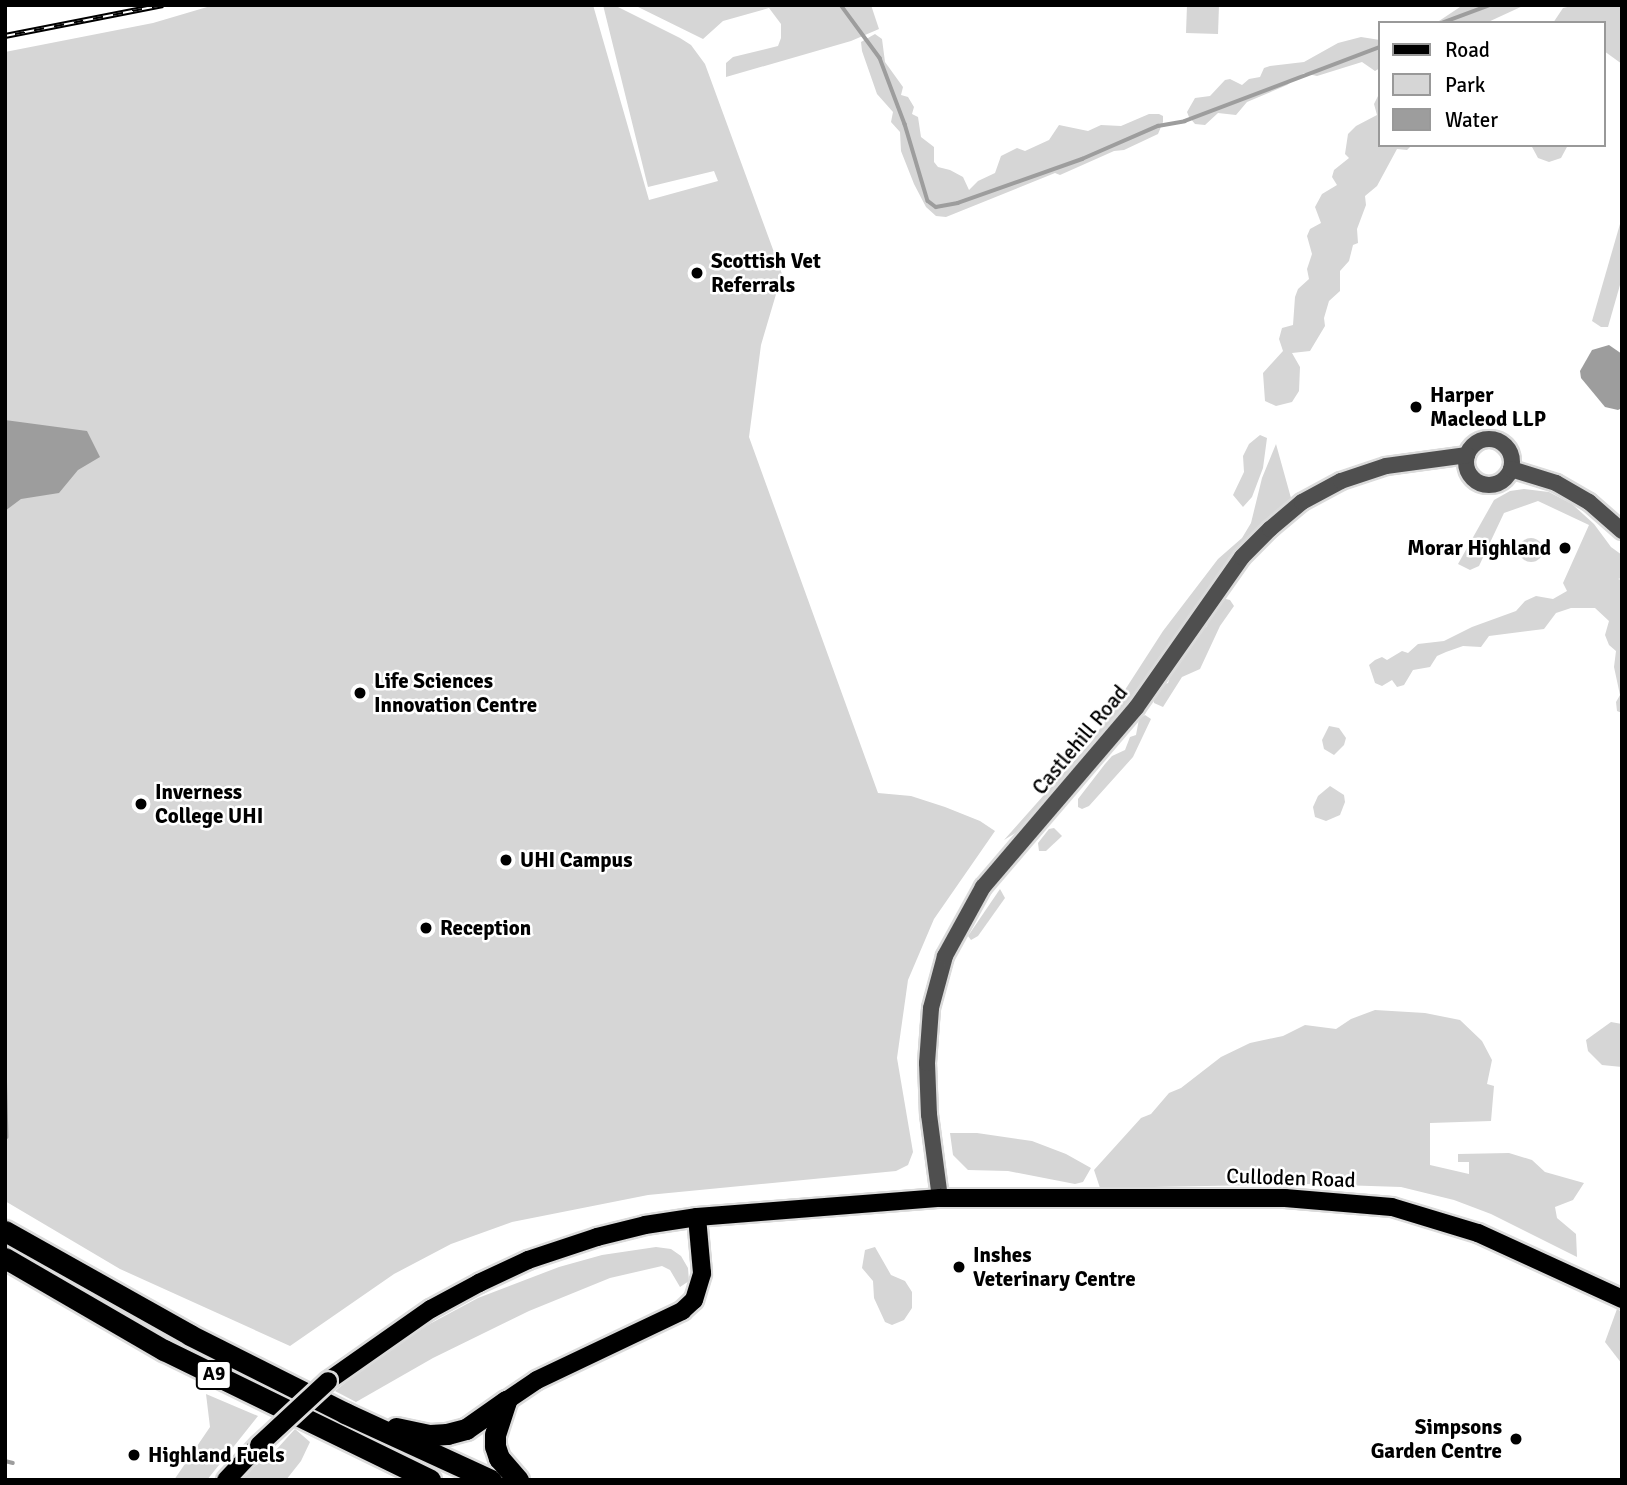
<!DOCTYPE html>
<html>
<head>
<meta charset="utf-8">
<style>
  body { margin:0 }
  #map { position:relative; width:1627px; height:1485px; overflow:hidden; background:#fff; font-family:Signika,sans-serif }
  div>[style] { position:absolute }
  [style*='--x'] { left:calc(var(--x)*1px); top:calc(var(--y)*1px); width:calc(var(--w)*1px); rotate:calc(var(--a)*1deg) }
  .green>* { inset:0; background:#d6d6d6 }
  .round { border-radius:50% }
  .water>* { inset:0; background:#9d9d9d }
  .stream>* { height:3.5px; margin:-1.75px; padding:0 1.75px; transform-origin:1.75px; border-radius:1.75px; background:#9d9d9d }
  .roads { filter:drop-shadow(2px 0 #dbdbdb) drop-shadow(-2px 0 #dbdbdb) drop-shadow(0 2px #dbdbdb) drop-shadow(0 -2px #dbdbdb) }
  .minor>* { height:16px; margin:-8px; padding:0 8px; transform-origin:8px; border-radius:8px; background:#4f4f4f }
  .minor>.ring { margin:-8px; padding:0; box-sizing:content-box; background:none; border:16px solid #4f4f4f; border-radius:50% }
  .major>* { height:18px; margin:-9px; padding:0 9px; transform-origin:9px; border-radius:9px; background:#000 }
  .highway>* { height:21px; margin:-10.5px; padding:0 10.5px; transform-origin:10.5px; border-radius:10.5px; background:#000 }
  .rail>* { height:6px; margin-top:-3px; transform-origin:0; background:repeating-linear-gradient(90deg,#fff 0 10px,#000 0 20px); box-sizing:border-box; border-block:2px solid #000 }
  .bridges { filter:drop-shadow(2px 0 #dbdbdb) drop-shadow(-2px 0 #dbdbdb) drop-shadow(0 2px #dbdbdb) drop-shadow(0 -2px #dbdbdb) }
  .major-bridge>* { height:18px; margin:-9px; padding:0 9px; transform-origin:9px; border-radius:9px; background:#000 }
  .dots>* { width:19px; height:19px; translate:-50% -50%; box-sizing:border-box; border:4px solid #fff; border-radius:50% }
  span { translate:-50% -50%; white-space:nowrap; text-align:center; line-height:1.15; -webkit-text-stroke:5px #fff; paint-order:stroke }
  .shield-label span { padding:2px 5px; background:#fff; border:2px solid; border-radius:5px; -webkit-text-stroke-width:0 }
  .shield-label { font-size:19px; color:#000; font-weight:700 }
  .poi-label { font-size:21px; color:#000; font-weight:700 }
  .left { translate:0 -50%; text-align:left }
  .right { translate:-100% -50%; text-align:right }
  .street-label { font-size:21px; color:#000 }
  .frame { position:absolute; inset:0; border:7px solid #000; pointer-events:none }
  .legend { position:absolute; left:1378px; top:21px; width:228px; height:126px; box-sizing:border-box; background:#fff; border:2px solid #999; margin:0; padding:9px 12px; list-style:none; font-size:21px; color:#000 }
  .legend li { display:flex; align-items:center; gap:14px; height:35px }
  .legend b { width:35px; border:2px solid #999 }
</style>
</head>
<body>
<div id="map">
  <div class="green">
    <div style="clip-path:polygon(214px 5px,593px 5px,649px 200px,718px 181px,714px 171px,648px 187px,603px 5px,614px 5px,680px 38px,691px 45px,705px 64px,782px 274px,761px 345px,749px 437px,878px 793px,911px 796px,945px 807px,980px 821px,995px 831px,934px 919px,908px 980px,897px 1058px,913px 1152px,908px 1165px,896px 1171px,648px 1195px,512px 1222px,451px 1244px,394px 1274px,290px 1346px,120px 1269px,5px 1201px,5px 52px,153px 23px)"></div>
    <div style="clip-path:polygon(634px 5px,871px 5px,879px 29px,851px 41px,726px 77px,726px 63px,733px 57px,778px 46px,781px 38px,781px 24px,769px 8px,723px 21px,703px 39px)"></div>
    <div style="clip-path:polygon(1187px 5px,1219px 5px,1218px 34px,1186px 33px)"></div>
    <div style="clip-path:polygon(1463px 5px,1525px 5px,1486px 23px,1436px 23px)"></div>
    <div style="clip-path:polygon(1576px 5px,1622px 5px,1622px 64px,1604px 51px,1604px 23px,1553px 23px,1563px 8px)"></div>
    <div style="clip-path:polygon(875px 34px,882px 39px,885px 62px,903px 87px,901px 95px,908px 97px,914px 107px,912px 114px,918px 117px,921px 137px,934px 147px,934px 162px,938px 167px,950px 170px,963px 177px,969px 190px,978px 181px,995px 173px,1001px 156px,1017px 148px,1025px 151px,1049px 140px,1059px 125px,1088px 131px,1101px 125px,1121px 126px,1149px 114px,1159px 114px,1163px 116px,1163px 122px,1158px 134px,1124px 150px,1114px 151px,1060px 175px,1055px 173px,946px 217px,936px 216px,926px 207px,914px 184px,901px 151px,900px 132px,891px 122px,893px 112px,877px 94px,862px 51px,861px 42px)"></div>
    <div style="clip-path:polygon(1361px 37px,1380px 40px,1380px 68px,1375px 71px,1362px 62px,1317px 76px,1304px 73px,1287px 85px,1247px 102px,1236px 115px,1218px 113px,1205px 125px,1195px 124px,1189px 117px,1187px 112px,1195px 98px,1210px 96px,1225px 80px,1230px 79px,1242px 85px,1249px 79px,1260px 77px,1264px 68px,1270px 66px,1304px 62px,1338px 43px)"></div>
    <div style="clip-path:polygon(1380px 92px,1380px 145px,1412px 145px,1407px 150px,1397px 149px,1377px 186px,1365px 196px,1366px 205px,1357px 229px,1358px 243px,1353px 245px,1349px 261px,1340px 271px,1340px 291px,1329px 301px,1324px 318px,1325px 326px,1310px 351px,1292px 353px,1300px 367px,1299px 391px,1292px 402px,1276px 406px,1265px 401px,1263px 373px,1283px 351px,1279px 339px,1282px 328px,1293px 325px,1295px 297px,1298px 289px,1309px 279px,1307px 269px,1312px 254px,1307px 236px,1310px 229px,1321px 223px,1315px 207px,1322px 194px,1337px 185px,1332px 177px,1334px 170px,1349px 158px,1345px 154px,1348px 134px,1356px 126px,1377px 115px,1374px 104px)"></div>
    <div style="clip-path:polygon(1531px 145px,1568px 145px,1561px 158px,1549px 162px,1538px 158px)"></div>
    <div style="clip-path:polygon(1622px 217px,1622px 278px,1608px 327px,1601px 327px,1592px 321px)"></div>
    <div style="clip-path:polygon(1260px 435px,1267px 438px,1263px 468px,1252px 497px,1243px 507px,1233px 495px,1244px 472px,1243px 456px,1249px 444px)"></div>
    <div style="clip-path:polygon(1276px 444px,1291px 498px,1290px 504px,1084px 761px,1017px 832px,1004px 840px,1092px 741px,1163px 631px,1218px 559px,1242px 538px,1251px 523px,1262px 478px)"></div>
    <div style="clip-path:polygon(1524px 489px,1549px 492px,1572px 504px,1594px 524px,1611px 547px,1622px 555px,1622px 578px,1618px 579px,1622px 580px,1622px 713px,1617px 711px,1616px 702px,1620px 695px,1614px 667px,1616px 651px,1609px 645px,1605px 635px,1609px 621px,1595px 608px,1571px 608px,1556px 613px,1544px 629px,1489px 636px,1481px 647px,1463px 646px,1446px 652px,1437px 656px,1430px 667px,1413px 670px,1404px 685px,1397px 687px,1392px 680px,1382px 686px,1375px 683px,1369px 665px,1375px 660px,1382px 657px,1387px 660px,1402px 651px,1408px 653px,1418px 644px,1444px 641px,1472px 627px,1516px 611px,1525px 601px,1536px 596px,1553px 599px,1567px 591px,1563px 583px,1589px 525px,1538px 501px,1504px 513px,1479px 566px,1470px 570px,1458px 564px,1494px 500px,1510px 491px)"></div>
    <div class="round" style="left:1519px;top:538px;width:24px;height:24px"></div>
    <div style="clip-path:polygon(1222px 598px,1230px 600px,1234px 606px,1220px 626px,1200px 669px,1182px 677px,1163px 707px,1154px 703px,1153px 697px,1161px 685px,1168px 683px,1174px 664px,1197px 634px,1207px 626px,1212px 606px)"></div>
    <div style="clip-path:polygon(1145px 715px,1151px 719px,1133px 757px,1089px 806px,1082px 809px,1078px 807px,1078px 799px,1105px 764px,1112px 756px,1125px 750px,1130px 737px,1136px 735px,1139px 719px)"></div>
    <div style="clip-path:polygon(1329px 726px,1339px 728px,1346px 738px,1344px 745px,1334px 755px,1324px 749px,1322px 740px)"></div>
    <div style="clip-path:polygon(1330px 786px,1344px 795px,1345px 802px,1340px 815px,1326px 821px,1315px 817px,1313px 807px,1318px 796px)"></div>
    <div style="clip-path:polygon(1054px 828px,1062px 836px,1046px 851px,1039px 851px,1038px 843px,1049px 829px)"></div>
    <div style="clip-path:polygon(1000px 889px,1005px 898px,978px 936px,971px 940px,968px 936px)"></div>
    <div style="clip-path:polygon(1375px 1010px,1425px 1013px,1460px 1020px,1482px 1041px,1492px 1060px,1487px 1084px,1494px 1086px,1491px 1121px,1430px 1123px,1430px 1165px,1469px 1174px,1469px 1162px,1458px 1162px,1458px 1154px,1509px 1153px,1532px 1160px,1545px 1172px,1584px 1183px,1573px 1200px,1555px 1207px,1557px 1218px,1576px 1234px,1577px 1257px,1491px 1214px,1454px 1200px,1401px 1187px,1310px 1184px,1100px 1188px,1094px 1170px,1141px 1118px,1151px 1114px,1169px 1093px,1181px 1088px,1221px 1057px,1250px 1043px,1283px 1036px,1305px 1025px,1336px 1029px,1351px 1019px)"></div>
    <div style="clip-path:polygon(1611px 1022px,1622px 1024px,1622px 1067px,1602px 1065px,1588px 1051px,1586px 1040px)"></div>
    <div style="clip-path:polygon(950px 1133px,977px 1133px,1032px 1141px,1066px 1154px,1091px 1168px,1083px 1182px,1075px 1184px,1008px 1171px,968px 1170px,953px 1155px)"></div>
    <div style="clip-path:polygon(656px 1247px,671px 1249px,681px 1256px,688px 1268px,689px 1281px,680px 1287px,670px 1270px,662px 1266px,610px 1278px,529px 1311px,433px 1358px,356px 1402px,335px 1391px,396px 1342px,478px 1298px,559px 1267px,602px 1255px)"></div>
    <div style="clip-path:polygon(875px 1247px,891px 1275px,905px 1281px,912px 1292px,912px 1308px,904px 1320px,892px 1325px,885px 1322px,874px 1298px,873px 1281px,862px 1268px,865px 1250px)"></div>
    <div style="clip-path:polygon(1617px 1309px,1622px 1312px,1622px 1364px,1605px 1342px)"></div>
    <div style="clip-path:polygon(206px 1394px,258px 1416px,207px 1480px,174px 1480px,210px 1427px)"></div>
    <div style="clip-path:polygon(295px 1429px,310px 1442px,301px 1461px,286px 1480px,242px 1480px,271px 1449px,276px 1450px)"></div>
  </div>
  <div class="water">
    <div style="clip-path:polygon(1609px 345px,1622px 354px,1622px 408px,1618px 410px,1605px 407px,1581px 378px,1580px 371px,1592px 350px)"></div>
    <div style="clip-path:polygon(5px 420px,87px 431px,100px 457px,78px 470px,59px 493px,21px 499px,5px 511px)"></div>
  </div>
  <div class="stream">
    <div style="--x:841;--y:5;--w:66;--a:53.7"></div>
    <div style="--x:880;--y:58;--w:71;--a:69.3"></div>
    <div style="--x:905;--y:124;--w:80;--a:73.4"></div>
    <div style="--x:928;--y:201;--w:10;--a:37"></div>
    <div style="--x:936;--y:207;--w:22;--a:-10"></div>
    <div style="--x:958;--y:203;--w:132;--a:-19.5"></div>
    <div style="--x:1082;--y:159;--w:83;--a:-23.5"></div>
    <div style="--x:1158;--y:126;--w:27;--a:-10"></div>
    <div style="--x:1185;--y:121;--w:209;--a:-20.8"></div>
    <div style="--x:1442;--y:23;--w:51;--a:-20.6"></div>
    <div style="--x:5;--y:1063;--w:74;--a:88.5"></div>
    <div style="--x:5;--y:1461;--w:8;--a:14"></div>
  </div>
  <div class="roads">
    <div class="minor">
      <div class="ring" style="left:1466px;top:439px;width:30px;height:30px"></div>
      <div style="--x:1511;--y:469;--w:47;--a:17.3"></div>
      <div style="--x:1556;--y:483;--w:38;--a:30"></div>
      <div style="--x:1589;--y:502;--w:44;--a:41.3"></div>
      <div style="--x:940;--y:1198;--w:84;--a:-97.5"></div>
      <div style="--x:929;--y:1115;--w:52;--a:-92.2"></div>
      <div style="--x:927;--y:1063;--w:55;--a:-85.8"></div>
      <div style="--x:931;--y:1008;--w:54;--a:-74.9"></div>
      <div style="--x:945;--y:956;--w:79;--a:-61.2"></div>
      <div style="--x:983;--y:887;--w:235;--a:-49.5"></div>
      <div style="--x:1136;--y:708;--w:184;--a:-54.9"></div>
      <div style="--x:1242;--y:557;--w:40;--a:-45"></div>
      <div style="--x:1270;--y:529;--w:42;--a:-40.2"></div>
      <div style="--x:1302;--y:502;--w:44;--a:-28.3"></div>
      <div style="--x:1341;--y:481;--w:47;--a:-18.4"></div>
      <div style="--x:1386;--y:466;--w:82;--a:-7.7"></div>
    </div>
    <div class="major">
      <div style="--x:328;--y:1381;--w:126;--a:-35"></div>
      <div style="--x:431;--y:1309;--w:55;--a:-28.4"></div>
      <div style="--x:479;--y:1283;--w:54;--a:-25.1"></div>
      <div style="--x:528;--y:1260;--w:73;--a:-18.4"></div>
      <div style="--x:597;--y:1237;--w:49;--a:-14"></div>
      <div style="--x:645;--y:1225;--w:53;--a:-8.7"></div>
      <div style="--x:697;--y:1217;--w:244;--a:-4.5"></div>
      <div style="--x:940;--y:1198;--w:345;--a:0"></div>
      <div style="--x:1285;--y:1198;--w:107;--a:4.8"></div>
      <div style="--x:1392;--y:1207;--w:90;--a:16.8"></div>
      <div style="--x:1478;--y:1233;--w:158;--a:24.6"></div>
      <div style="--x:506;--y:1401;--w:37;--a:-34"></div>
      <div style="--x:537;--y:1380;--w:161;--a:-25.4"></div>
      <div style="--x:682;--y:1311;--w:16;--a:-43"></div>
      <div style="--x:694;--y:1300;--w:28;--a:-73"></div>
      <div style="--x:702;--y:1273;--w:56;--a:-95.1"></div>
      <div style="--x:226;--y:1480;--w:48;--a:-46.7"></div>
    </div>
    <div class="highway">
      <div style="--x:5;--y:1231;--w:212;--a:29.3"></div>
      <div style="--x:190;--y:1335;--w:174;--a:26.7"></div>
      <div style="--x:345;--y:1413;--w:161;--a:24.7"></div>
      <div style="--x:5;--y:1258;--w:184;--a:30.1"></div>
      <div style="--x:164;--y:1350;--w:296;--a:26"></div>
      <div style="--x:506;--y:1401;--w:35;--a:108"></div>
      <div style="--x:495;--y:1434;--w:12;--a:90"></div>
      <div style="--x:495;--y:1446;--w:13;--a:72"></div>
      <div style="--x:499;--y:1458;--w:29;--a:49"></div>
      <div style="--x:396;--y:1428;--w:35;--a:12"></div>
      <div style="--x:430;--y:1435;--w:17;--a:-3"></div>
      <div style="--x:447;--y:1434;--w:20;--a:-15"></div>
      <div style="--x:466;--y:1429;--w:49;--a:-35"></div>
    </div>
  </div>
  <div class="rail">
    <div style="--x:5;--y:36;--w:161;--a:-11.1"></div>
  </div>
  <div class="bridges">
    <div class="major-bridge">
      <div style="--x:259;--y:1445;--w:94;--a:-42.8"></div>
    </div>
  </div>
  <div class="dots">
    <div style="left:697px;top:273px;background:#000"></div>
    <div style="left:1416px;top:407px;background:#000"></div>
    <div style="left:1565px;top:548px;background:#000"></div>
    <div style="left:360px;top:693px;background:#000"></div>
    <div style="left:141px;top:804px;background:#000"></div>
    <div style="left:506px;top:860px;background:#000"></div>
    <div style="left:426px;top:928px;background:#000"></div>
    <div style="left:959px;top:1267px;background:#000"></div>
    <div style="left:1516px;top:1439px;background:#000"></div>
    <div style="left:134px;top:1455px;background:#000"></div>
  </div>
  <div class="shield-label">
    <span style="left:214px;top:1375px">A9</span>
  </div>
  <div class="poi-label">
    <span class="left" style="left:711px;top:273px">Scottish Vet<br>Referrals</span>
    <span class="left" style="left:1430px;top:407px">Harper<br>Macleod LLP</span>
    <span class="right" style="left:1551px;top:548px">Morar Highland</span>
    <span class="left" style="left:374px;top:693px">Life Sciences<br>Innovation Centre</span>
    <span class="left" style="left:155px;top:804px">Inverness<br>College UHI</span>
    <span class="left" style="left:520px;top:860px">UHI Campus</span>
    <span class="left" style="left:440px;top:928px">Reception</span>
    <span class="left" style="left:973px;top:1267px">Inshes<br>Veterinary Centre</span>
    <span class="right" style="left:1502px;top:1439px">Simpsons<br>Garden Centre</span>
    <span class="left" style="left:148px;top:1455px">Highland Fuels</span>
  </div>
  <div class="street-label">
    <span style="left:1080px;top:740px;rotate:-50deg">Castlehill Road</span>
    <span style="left:1291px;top:1178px;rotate:2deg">Culloden Road</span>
  </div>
  <div class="frame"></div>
  <ul class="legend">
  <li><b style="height:9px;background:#000"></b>Road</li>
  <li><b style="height:19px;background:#d6d6d6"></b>Park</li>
  <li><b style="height:19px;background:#9d9d9d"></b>Water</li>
  </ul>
</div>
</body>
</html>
